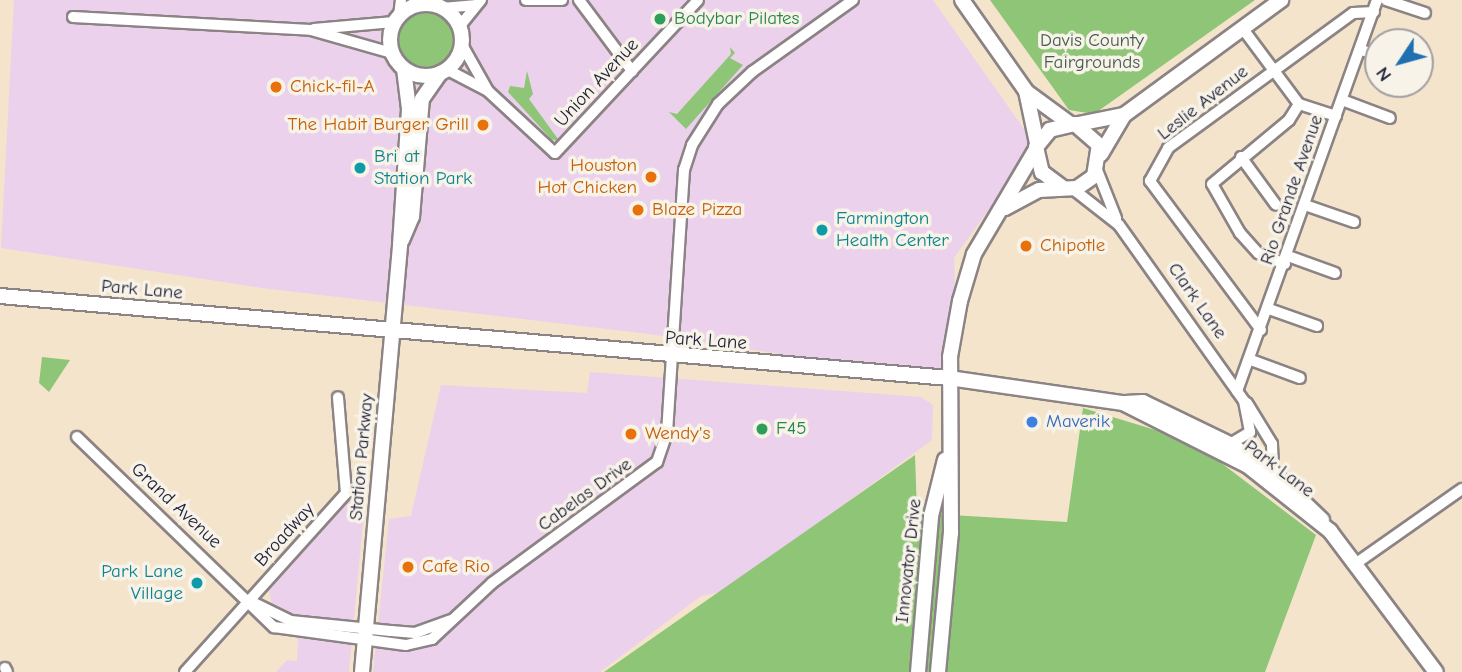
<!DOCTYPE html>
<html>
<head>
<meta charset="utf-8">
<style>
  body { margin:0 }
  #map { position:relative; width:1462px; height:672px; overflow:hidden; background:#f4e4cc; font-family:"Comic Neue",sans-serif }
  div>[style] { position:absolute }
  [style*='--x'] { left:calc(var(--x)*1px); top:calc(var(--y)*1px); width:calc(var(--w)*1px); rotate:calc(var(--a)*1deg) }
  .built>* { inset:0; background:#ebd1eb }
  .green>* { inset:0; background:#8fc577 }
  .round { border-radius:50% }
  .roads { filter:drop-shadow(2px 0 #8b8384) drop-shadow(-2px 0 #8b8384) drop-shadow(0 2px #8b8384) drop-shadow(0 -2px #8b8384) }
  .street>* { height:10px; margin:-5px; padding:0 5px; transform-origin:5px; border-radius:5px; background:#fff }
  .secondary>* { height:14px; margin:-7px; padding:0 7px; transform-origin:7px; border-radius:7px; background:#fff }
  .secondary>.ring { margin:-7px; padding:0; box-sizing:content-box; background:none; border:14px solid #fff; border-radius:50% }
  .dots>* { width:19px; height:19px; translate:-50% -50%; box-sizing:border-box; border:4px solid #f7f3e8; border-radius:50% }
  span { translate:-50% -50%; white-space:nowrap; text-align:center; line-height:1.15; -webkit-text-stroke:7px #f7f3e8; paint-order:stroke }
  .leisure-label { font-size:19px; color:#27864d }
  .left { translate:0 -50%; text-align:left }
  .park-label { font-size:19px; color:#485b50 }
  .street-label { font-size:19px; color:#22223b }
  .food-label { font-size:19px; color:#c56008 }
  .right { translate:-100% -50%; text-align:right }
  .culture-label { font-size:19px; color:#0d838f }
  .shop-label { font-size:19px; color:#366cbe }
  .north { position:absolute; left:1364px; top:28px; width:70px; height:70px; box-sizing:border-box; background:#f7f3e8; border:2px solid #a29fa3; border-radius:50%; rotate:234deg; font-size:19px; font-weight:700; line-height:28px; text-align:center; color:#22223b }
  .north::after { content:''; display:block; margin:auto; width:24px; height:32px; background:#1f6fb2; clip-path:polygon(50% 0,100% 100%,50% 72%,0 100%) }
</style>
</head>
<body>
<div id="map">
  <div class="built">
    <div style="clip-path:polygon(14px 0,933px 0,1031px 139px,1022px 163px,954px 258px,958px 381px,649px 334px,262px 288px,1px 248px)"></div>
    <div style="clip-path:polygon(590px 372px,921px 397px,933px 405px,932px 440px,726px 591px,701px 596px,600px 672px,373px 672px,389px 519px,411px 516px,441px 385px,587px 393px)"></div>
    <div style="clip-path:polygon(350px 500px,365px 501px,349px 672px,276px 672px,287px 660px,297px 661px,299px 617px,272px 605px,269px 590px)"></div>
  </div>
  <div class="green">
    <div style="clip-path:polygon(990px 0,1255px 0,1094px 114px,1069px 110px)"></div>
    <div class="round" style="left:399px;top:13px;width:54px;height:54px"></div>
    <div style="clip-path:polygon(730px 47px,735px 53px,730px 58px,743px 65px,686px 129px,669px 112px,677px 114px,731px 54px)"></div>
    <div style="clip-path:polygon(527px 71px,533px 94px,529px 99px,558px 139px,565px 136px,561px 142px,551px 139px,508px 92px,510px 86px,524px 88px)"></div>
    <div style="clip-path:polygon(42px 357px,70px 360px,49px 392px,39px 383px)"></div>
    <div style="clip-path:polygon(1083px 408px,1162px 432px,1216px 459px,1316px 535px,1265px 672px,604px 672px,915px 455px,917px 513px,1067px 522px)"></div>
  </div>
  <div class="roads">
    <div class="street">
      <div style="--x:428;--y:0;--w:6;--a:51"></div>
      <div style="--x:526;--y:0;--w:36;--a:0"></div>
      <div style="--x:579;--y:0;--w:89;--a:53.3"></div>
      <div style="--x:1386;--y:0;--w:41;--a:18.4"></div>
      <div style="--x:442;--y:8;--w:32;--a:-5"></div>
      <div style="--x:399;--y:16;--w:16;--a:-83"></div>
      <div style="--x:73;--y:17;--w:238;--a:3.1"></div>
      <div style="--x:311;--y:30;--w:84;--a:15.9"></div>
      <div style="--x:459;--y:27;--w:35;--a:-51"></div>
      <div style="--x:314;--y:29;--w:80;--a:-5"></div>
      <div style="--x:1243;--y:29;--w:94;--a:53.3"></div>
      <div style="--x:1299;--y:104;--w:39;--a:18"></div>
      <div style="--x:461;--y:43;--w:55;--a:60.6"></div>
      <div style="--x:488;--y:91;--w:91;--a:42.8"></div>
      <div style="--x:555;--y:153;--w:209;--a:-46.9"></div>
      <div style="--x:1361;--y:50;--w:18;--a:16"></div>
      <div style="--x:446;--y:69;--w:45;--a:27.7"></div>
      <div style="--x:1342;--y:100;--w:51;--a:20.6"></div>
      <div style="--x:1241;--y:157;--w:59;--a:53.9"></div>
      <div style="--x:1097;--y:170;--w:52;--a:68.4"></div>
      <div style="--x:1073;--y:189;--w:58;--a:38"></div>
      <div style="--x:1119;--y:225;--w:216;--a:54.6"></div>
      <div style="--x:1244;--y:401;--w:32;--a:79"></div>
      <div style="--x:1250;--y:432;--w:23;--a:149"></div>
      <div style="--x:1305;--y:205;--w:52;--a:19.1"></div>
      <div style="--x:1288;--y:256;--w:50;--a:19.9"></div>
      <div style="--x:1285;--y:264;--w:29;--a:-158"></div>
      <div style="--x:1258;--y:253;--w:27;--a:-132"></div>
      <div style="--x:1240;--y:233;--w:56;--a:-119.7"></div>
      <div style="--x:1212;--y:184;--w:100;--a:-39.7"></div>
      <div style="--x:1289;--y:120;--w:19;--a:-58"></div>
      <div style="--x:1269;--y:309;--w:51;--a:19.5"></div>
      <div style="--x:1261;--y:330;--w:186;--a:-126.7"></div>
      <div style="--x:1150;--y:181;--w:38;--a:-61"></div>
      <div style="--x:1168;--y:148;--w:229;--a:-36.1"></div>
      <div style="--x:1353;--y:13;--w:21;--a:-3"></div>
      <div style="--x:1251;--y:360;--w:52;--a:20.2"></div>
      <div style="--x:1237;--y:391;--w:415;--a:-70.3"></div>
      <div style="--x:1247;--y:403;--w:48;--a:58.6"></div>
      <div style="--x:1272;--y:444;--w:29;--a:88"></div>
      <div style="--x:77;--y:437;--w:274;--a:44"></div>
      <div style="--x:274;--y:627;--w:133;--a:7.8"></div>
      <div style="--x:406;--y:645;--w:27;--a:-13"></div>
      <div style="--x:432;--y:639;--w:82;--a:-43"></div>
      <div style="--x:492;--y:583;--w:205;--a:-36.3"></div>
      <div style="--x:657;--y:462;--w:31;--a:-71"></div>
      <div style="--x:667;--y:433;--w:264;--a:-86.3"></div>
      <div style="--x:684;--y:170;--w:26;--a:-72"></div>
      <div style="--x:692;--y:145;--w:49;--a:-57.6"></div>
      <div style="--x:718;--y:104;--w:47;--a:-43.3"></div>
      <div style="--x:752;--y:72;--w:124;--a:-35.5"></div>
      <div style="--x:1358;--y:562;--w:127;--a:-35.1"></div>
      <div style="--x:250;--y:601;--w:46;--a:26"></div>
      <div style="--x:291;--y:621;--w:100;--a:5.7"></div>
      <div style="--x:391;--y:631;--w:24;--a:5"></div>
      <div style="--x:415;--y:633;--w:37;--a:-20"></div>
      <div style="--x:5;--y:668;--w:4;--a:63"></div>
      <div style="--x:185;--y:672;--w:241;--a:-48"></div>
      <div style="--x:346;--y:493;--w:96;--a:-94.8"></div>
    </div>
    <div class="secondary">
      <div style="--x:962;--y:0;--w:111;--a:54.9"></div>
      <div style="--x:1026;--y:91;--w:53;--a:78.1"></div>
      <div class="ring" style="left:390px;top:4px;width:58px;height:58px"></div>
      <div style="--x:1028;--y:93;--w:51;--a:36.2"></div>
      <div style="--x:1078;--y:124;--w:47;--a:-11.1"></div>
      <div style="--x:1101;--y:154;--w:45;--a:-59.5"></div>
      <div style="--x:1124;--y:115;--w:195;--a:-36.2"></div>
      <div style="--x:1005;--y:208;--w:38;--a:-28"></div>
      <div style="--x:1039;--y:190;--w:38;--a:-3"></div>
      <div style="--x:1077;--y:188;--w:21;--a:-35"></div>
      <div style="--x:1094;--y:176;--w:31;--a:-81"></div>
      <div style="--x:1099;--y:145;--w:32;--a:-139"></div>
      <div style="--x:1075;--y:124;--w:26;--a:167"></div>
      <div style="--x:1050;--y:130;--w:22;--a:129"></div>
      <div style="--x:1036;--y:147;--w:26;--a:77"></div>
      <div style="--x:1042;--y:172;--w:26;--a:37"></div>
      <div style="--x:402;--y:240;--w:25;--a:-67"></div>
      <div style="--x:412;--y:217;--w:118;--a:-85.2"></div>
      <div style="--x:422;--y:99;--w:32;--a:-55"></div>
      <div style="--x:0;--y:296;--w:953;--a:4.94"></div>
      <div style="--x:949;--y:378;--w:176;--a:8.2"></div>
      <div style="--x:1123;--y:403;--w:140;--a:26.7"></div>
      <div style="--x:1248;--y:466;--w:105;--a:38.4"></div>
      <div style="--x:1330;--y:531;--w:176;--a:53.1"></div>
      <div style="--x:1125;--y:403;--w:18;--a:-3"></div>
      <div style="--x:1143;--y:402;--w:97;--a:25.8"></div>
      <div style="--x:1230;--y:444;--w:52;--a:34"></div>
      <div style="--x:1273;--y:473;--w:68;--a:43.8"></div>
      <div style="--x:362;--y:672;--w:429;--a:-84.9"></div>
      <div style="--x:400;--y:245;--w:136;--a:-86.2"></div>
      <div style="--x:409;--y:109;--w:40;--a:-97.1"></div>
      <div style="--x:918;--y:672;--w:157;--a:-85.2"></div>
      <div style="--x:931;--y:516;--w:58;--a:-76"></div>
      <div style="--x:938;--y:672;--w:140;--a:-84.7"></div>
      <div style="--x:951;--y:533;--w:176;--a:-90.3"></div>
      <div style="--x:950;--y:357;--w:57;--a:-79.9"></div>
      <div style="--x:960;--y:301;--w:49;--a:-73.4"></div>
      <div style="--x:974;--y:254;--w:120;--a:-59.4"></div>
    </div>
  </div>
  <div class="dots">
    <div style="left:660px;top:19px;background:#2e9e5b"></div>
    <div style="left:276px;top:87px;background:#e8710a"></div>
    <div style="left:483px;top:125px;background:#e8710a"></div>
    <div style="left:360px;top:168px;background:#0f9aa8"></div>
    <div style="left:651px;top:177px;background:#e8710a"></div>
    <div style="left:638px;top:210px;background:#e8710a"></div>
    <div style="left:822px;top:230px;background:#0f9aa8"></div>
    <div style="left:1026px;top:246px;background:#e8710a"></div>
    <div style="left:1032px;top:422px;background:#3f7fe0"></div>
    <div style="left:762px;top:429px;background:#2e9e5b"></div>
    <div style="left:631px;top:434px;background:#e8710a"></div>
    <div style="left:408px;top:567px;background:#e8710a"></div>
    <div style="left:197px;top:583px;background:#0f9aa8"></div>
  </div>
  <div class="leisure-label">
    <span class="left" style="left:674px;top:19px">Bodybar Pilates</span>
    <span class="left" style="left:776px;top:429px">F45</span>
  </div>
  <div class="park-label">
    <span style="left:1092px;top:52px">Davis County<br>Fairgrounds</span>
  </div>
  <div class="street-label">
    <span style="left:597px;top:83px;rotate:-47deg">Union Avenue</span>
    <span style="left:1203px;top:103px;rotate:-38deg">Leslie Avenue</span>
    <span style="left:1292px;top:190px;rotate:-71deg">Rio Grande Avenue</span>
    <span style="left:142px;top:290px;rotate:5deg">Park Lane</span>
    <span style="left:1197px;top:301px;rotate:55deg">Clark Lane</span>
    <span style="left:706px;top:341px;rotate:4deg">Park Lane</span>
    <span style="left:362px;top:457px;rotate:-85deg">Station Parkway</span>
    <span style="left:1279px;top:469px;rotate:37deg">Park Lane</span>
    <span style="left:585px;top:495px;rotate:-36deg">Cabelas Drive</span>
    <span style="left:176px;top:506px;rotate:43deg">Grand Avenue</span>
    <span style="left:285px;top:535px;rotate:-48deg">Broadway</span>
    <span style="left:909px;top:561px;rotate:-84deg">Innovator Drive</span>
  </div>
  <div class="food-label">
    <span class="left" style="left:290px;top:87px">Chick-fil-A</span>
    <span class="right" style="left:469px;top:125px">The Habit Burger Grill</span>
    <span class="right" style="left:637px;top:177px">Houston<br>Hot Chicken</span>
    <span class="left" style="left:652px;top:210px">Blaze Pizza</span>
    <span class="left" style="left:1040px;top:246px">Chipotle</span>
    <span class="left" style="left:645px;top:434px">Wendy's</span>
    <span class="left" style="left:422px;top:567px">Cafe Rio</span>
  </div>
  <div class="culture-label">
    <span class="left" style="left:374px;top:168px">Bri at<br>Station Park</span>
    <span class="left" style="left:836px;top:230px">Farmington<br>Health Center</span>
    <span class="right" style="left:183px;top:583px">Park Lane<br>Village</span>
  </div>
  <div class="shop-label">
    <span class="left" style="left:1046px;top:422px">Maverik</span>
  </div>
  <div class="north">N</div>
</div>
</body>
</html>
